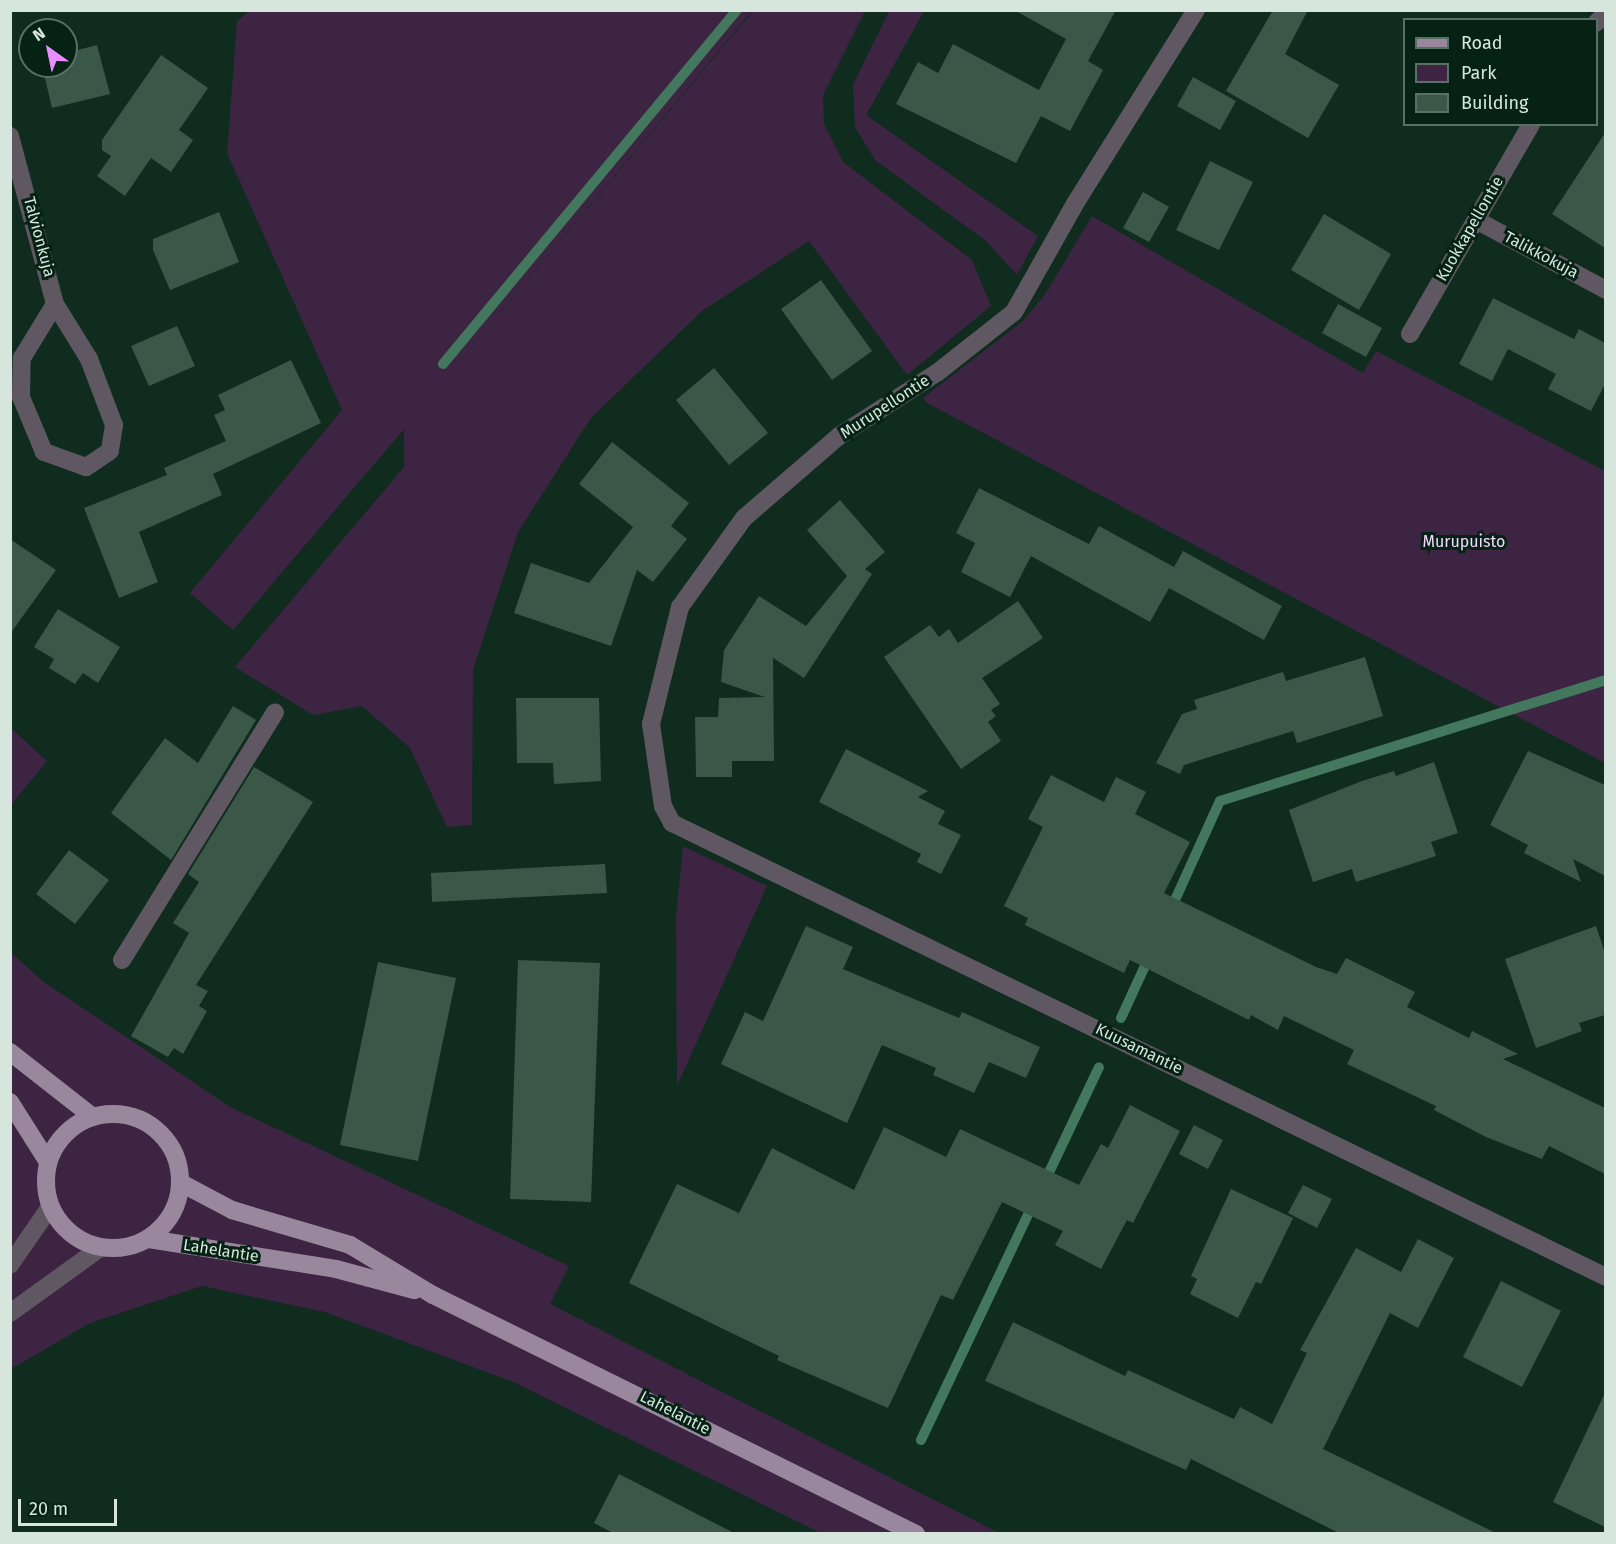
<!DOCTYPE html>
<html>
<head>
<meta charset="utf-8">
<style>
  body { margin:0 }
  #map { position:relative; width:1616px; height:1544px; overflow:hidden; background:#0f2c1e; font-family:"Fira Sans",sans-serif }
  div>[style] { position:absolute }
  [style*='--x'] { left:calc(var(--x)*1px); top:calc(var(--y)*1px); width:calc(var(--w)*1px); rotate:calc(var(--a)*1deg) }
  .green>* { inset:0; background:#3d2443 }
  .stream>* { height:10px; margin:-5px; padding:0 5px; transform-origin:5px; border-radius:5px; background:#43785e }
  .building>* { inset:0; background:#3a5748 }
  .minor>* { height:18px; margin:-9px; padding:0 9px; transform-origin:9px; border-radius:9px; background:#5f5761 }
  .major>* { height:18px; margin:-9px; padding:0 9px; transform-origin:9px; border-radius:9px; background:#99889d }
  .major>.ring { margin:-9px; padding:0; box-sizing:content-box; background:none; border:18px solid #99889d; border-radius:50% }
  span { translate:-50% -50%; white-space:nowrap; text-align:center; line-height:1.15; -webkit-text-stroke:6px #052215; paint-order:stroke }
  .street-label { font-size:16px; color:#d6e6dd }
  .park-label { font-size:16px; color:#f6d8fe }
  .frame { position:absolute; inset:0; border:12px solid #d6e6dd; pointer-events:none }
  .legend { position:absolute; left:1403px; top:18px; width:195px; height:108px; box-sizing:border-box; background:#052215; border:2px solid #597065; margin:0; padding:8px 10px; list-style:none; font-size:18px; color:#d6e6dd }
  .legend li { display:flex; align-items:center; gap:12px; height:30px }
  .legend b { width:30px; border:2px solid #597065 }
  .north { position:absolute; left:18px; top:18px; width:60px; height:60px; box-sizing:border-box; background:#052215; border:2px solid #597065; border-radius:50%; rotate:327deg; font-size:16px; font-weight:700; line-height:24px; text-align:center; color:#d6e6dd }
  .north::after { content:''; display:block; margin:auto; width:21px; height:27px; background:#e88eff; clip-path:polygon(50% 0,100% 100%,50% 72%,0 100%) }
  .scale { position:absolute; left:18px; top:1499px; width:99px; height:27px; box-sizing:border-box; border:3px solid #d6e6dd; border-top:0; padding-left:8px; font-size:18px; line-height:21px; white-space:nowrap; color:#d6e6dd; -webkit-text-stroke:4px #052215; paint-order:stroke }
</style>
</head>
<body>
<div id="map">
  <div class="green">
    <div style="clip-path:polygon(251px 10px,752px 11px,419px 410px,753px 11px,865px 11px,823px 95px,824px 124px,843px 162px,972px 260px,991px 306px,907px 375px,809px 241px,702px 311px,591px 418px,518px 532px,473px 670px,472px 825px,447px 827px,410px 748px,362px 706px,313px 715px,235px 667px,404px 467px,404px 429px,233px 630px,190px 593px,342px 410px,227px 153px,237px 21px)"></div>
    <div style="clip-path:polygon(889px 11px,924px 11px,866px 115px,1038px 236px,1017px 275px,986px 241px,875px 160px,855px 127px,853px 85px)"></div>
    <div style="clip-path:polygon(1092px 216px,1363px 373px,1376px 351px,1605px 471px,1605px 763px,927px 403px,923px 398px,1023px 321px,1046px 293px)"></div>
    <div style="clip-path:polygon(11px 728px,47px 761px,11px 805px)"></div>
    <div style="clip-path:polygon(683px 846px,767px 886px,677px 1086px,676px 916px)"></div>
    <div style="clip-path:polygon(10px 952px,44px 982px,232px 1108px,569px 1266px,550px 1304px,999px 1533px,821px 1533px,511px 1381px,325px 1312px,202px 1286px,90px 1323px,11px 1369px)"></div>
  </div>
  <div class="stream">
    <div style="--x:443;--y:364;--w:460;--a:-50.3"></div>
    <div style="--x:1170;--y:911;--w:121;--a:-65.6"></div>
    <div style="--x:1220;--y:801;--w:405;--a:-17.4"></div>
    <div style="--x:1121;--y:1018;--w:69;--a:-65.3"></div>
    <div style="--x:1044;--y:1183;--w:128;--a:-64.6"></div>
    <div style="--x:921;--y:1440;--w:263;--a:-64.6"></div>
  </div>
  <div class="building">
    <div style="clip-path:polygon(1014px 10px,1116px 10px,1088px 61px,1103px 70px,1070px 131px,1041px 116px,1016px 163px,896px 104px,918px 62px,938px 73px,953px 44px,1039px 90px,1066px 39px)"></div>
    <div style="clip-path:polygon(1273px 10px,1308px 10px,1285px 54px,1339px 85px,1308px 138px,1226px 91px)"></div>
    <div style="clip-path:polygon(97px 45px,110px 94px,52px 108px,42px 66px,66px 66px,66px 53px)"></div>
    <div style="clip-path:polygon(161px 55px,208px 88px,179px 130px,193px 140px,171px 172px,151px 158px,125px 196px,97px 176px,111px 156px,102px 150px,102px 140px)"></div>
    <div style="clip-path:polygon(1193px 77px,1236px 101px,1220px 130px,1177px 106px)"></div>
    <div style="clip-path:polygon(1605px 133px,1605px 248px,1552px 214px)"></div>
    <div style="clip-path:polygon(1210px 161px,1253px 182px,1219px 250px,1176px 230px)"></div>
    <div style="clip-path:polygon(1143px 192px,1169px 207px,1149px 242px,1123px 228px)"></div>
    <div style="clip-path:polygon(219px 212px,239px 262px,170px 290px,153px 250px,153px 239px)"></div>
    <div style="clip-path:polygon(1324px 214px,1391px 254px,1359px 310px,1291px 270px)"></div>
    <div style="clip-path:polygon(821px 280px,872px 351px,832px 380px,781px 309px)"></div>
    <div style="clip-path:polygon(1493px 298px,1574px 339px,1579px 329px,1605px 343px,1605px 384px,1591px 411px,1548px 389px,1556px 374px,1508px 349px,1492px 381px,1459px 364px)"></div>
    <div style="clip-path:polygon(1338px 304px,1382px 328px,1366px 357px,1322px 333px)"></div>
    <div style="clip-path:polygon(177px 326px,195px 366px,149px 386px,131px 346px)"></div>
    <div style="clip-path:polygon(291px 360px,321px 423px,213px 474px,222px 495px,139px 532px,158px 582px,119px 598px,84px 508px,167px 475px,164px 468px,226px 441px,214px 415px,225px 410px,218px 395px)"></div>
    <div style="clip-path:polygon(714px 368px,768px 433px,729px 465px,676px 400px)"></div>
    <div style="clip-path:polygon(612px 442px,689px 503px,671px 526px,687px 539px,653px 582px,637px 570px,611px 646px,514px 613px,531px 563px,589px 583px,633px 527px,579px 484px)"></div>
    <div style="clip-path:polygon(979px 488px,1089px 544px,1099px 526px,1174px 567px,1183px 551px,1282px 606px,1264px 640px,1169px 588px,1150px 622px,1031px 556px,1010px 597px,961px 572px,975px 543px,956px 533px)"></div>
    <div style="clip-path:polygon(840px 500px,885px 552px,865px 569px,872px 574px,804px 678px,773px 658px,774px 761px,732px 761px,732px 777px,696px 777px,695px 717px,718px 717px,719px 698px,765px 697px,721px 682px,724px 650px,759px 596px,806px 626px,847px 576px,807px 530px)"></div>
    <div style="clip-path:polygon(10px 539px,56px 570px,10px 634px)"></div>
    <div style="clip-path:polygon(1018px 601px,1043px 638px,982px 678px,1000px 704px,991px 710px,996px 716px,988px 722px,1001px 741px,961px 769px,884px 657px,930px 625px,939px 637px,949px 629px,958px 643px)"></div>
    <div style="clip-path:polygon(58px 609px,120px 647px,98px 683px,83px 673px,75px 684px,49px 668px,54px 659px,34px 647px)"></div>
    <div style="clip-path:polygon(1365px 657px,1383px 716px,1297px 743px,1293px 731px,1184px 765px,1180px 774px,1156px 763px,1182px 714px,1197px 709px,1194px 700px,1283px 672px,1286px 681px)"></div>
    <div style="clip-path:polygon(516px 698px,599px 698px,601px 781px,554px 784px,553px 763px,517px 763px)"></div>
    <div style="clip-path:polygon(233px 706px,256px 720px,171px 860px,111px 813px,165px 738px,198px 763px)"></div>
    <div style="clip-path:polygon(846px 749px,928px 791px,918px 797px,945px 811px,938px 824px,961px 835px,941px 874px,917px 862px,921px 854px,819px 802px)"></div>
    <div style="clip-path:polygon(1528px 751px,1605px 785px,1605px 876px,1573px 859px,1581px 882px,1524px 853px,1528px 845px,1490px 825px)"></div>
    <div style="clip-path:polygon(1434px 762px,1458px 833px,1431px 842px,1436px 856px,1356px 882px,1352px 869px,1313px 882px,1289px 810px,1362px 781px,1394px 771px,1396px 776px)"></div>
    <div style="clip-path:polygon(254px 767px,313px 802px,196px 985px,208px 991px,199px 1006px,207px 1011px,183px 1054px,174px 1048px,168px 1057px,131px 1036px,189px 933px,173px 923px,199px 882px,188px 874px)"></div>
    <div style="clip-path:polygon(1051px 775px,1104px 802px,1116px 777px,1146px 792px,1135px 814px,1190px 842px,1164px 893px,1316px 967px,1337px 974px,1346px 958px,1415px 992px,1407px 1007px,1469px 1038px,1472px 1031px,1518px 1054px,1503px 1059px,1605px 1108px,1605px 1174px,1549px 1146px,1542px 1159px,1486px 1137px,1434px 1110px,1436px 1106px,1347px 1064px,1354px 1050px,1284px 1016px,1278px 1030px,1251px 1015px,1249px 1020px,1130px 960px,1124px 973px,1025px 925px,1028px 918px,1004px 906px,1043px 827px,1028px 819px)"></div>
    <div style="clip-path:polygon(69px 850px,109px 880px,75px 924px,36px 894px)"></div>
    <div style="clip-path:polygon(605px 864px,607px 893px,432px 902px,431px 873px)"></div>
    <div style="clip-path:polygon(806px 926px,853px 947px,843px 969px,959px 1018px,962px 1012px,1040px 1047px,1026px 1078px,989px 1062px,974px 1093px,933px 1075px,936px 1068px,882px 1045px,847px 1123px,721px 1064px,745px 1012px,763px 1021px)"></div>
    <div style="clip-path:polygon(1596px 926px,1605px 953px,1605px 1015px,1579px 1023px,1582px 1031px,1536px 1048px,1505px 959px)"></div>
    <div style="clip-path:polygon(518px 960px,600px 963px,591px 1202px,510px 1199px)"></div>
    <div style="clip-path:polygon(378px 962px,456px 978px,418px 1161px,340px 1145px)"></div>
    <div style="clip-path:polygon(1130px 1105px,1180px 1131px,1133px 1223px,1127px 1220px,1101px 1269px,1055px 1245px,1063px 1231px,1002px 1202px,953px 1300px,941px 1295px,888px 1408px,777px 1360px,779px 1356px,629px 1283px,677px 1184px,739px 1213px,772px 1148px,854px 1190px,884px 1127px,946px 1157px,960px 1129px,1079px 1185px,1101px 1144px,1108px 1148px)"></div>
    <div style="clip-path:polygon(1194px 1125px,1223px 1140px,1208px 1169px,1179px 1154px)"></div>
    <div style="clip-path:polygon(1303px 1185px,1332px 1199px,1317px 1228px,1288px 1213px)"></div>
    <div style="clip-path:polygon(1231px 1189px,1293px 1218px,1261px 1284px,1256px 1282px,1238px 1318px,1190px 1294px,1197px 1279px,1191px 1276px)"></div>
    <div style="clip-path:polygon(1418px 1239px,1454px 1258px,1418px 1328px,1390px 1313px,1323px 1449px,1496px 1533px,1339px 1533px,1191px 1459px,1186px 1470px,985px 1381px,1013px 1322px,1125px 1376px,1128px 1370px,1234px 1419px,1240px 1407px,1272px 1424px,1307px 1353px,1300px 1350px,1356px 1248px,1401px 1272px)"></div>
    <div style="clip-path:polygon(1501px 1281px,1561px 1311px,1522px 1387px,1463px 1357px)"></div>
    <div style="clip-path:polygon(1605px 1393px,1605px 1527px,1553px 1502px)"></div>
    <div style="clip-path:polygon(619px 1474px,734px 1533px,613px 1533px,594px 1523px)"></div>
  </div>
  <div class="minor">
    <div style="--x:1196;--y:10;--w:226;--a:122"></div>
    <div style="--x:1076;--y:202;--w:126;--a:119.4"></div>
    <div style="--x:1014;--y:312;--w:97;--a:141.7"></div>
    <div style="--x:938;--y:372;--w:118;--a:147.1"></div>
    <div style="--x:839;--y:436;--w:125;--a:139.2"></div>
    <div style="--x:744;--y:518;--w:110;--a:125.7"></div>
    <div style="--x:680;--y:607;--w:121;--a:103.9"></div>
    <div style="--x:651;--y:724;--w:83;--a:81.7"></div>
    <div style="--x:663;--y:806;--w:19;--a:62"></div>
    <div style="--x:672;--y:823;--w:1038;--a:25.92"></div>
    <div style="--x:1596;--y:23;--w:14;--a:-45"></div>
    <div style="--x:10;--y:136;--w:174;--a:75"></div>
    <div style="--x:55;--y:304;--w:65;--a:58.3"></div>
    <div style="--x:89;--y:359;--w:71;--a:69.3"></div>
    <div style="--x:114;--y:425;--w:26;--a:99"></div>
    <div style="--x:110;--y:451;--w:29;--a:146"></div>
    <div style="--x:86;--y:467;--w:45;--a:-160.3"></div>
    <div style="--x:44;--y:452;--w:60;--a:-112.7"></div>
    <div style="--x:21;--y:397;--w:39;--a:-89"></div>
    <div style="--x:22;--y:358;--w:63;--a:-58.6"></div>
    <div style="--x:1476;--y:220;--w:148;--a:28.3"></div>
    <div style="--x:1410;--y:334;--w:242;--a:-60"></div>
    <div style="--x:122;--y:960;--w:291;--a:-58.3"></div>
    <div style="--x:10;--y:1265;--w:70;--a:-55.4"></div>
    <div style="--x:10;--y:1313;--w:111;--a:-35.8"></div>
  </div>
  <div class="major">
    <div style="--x:10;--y:1052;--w:105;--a:38.1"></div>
    <div style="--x:10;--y:1102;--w:71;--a:57.7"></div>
    <div class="ring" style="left:46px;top:1114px;width:116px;height:116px"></div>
    <div style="--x:181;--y:1183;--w:58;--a:27.9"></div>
    <div style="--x:232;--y:1210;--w:123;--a:16.5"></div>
    <div style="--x:350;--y:1245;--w:97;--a:31.1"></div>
    <div style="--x:433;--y:1295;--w:539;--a:26.33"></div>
    <div style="--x:149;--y:1239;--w:189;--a:9.1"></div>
    <div style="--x:336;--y:1269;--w:81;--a:15.1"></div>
  </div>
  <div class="street-label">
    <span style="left:1470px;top:229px;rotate:-60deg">Kuokkapellontie</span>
    <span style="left:39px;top:237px;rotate:75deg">Talvionkuja</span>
    <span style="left:1541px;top:255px;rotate:28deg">Talikkokuja</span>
    <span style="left:885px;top:407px;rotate:-33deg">Murupellontie</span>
    <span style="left:1139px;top:1049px;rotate:26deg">Kuusamantie</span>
    <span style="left:221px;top:1251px;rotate:9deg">Lahelantie</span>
    <span style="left:675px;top:1413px;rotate:27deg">Lahelantie</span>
  </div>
  <div class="park-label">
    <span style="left:1464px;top:542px">Murupuisto</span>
  </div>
  <div class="frame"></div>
  <ul class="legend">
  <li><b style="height:8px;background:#99889d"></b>Road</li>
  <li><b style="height:16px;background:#3d2443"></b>Park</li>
  <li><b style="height:16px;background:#3a5748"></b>Building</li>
  </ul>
  <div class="north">N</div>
  <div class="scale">20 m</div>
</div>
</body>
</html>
